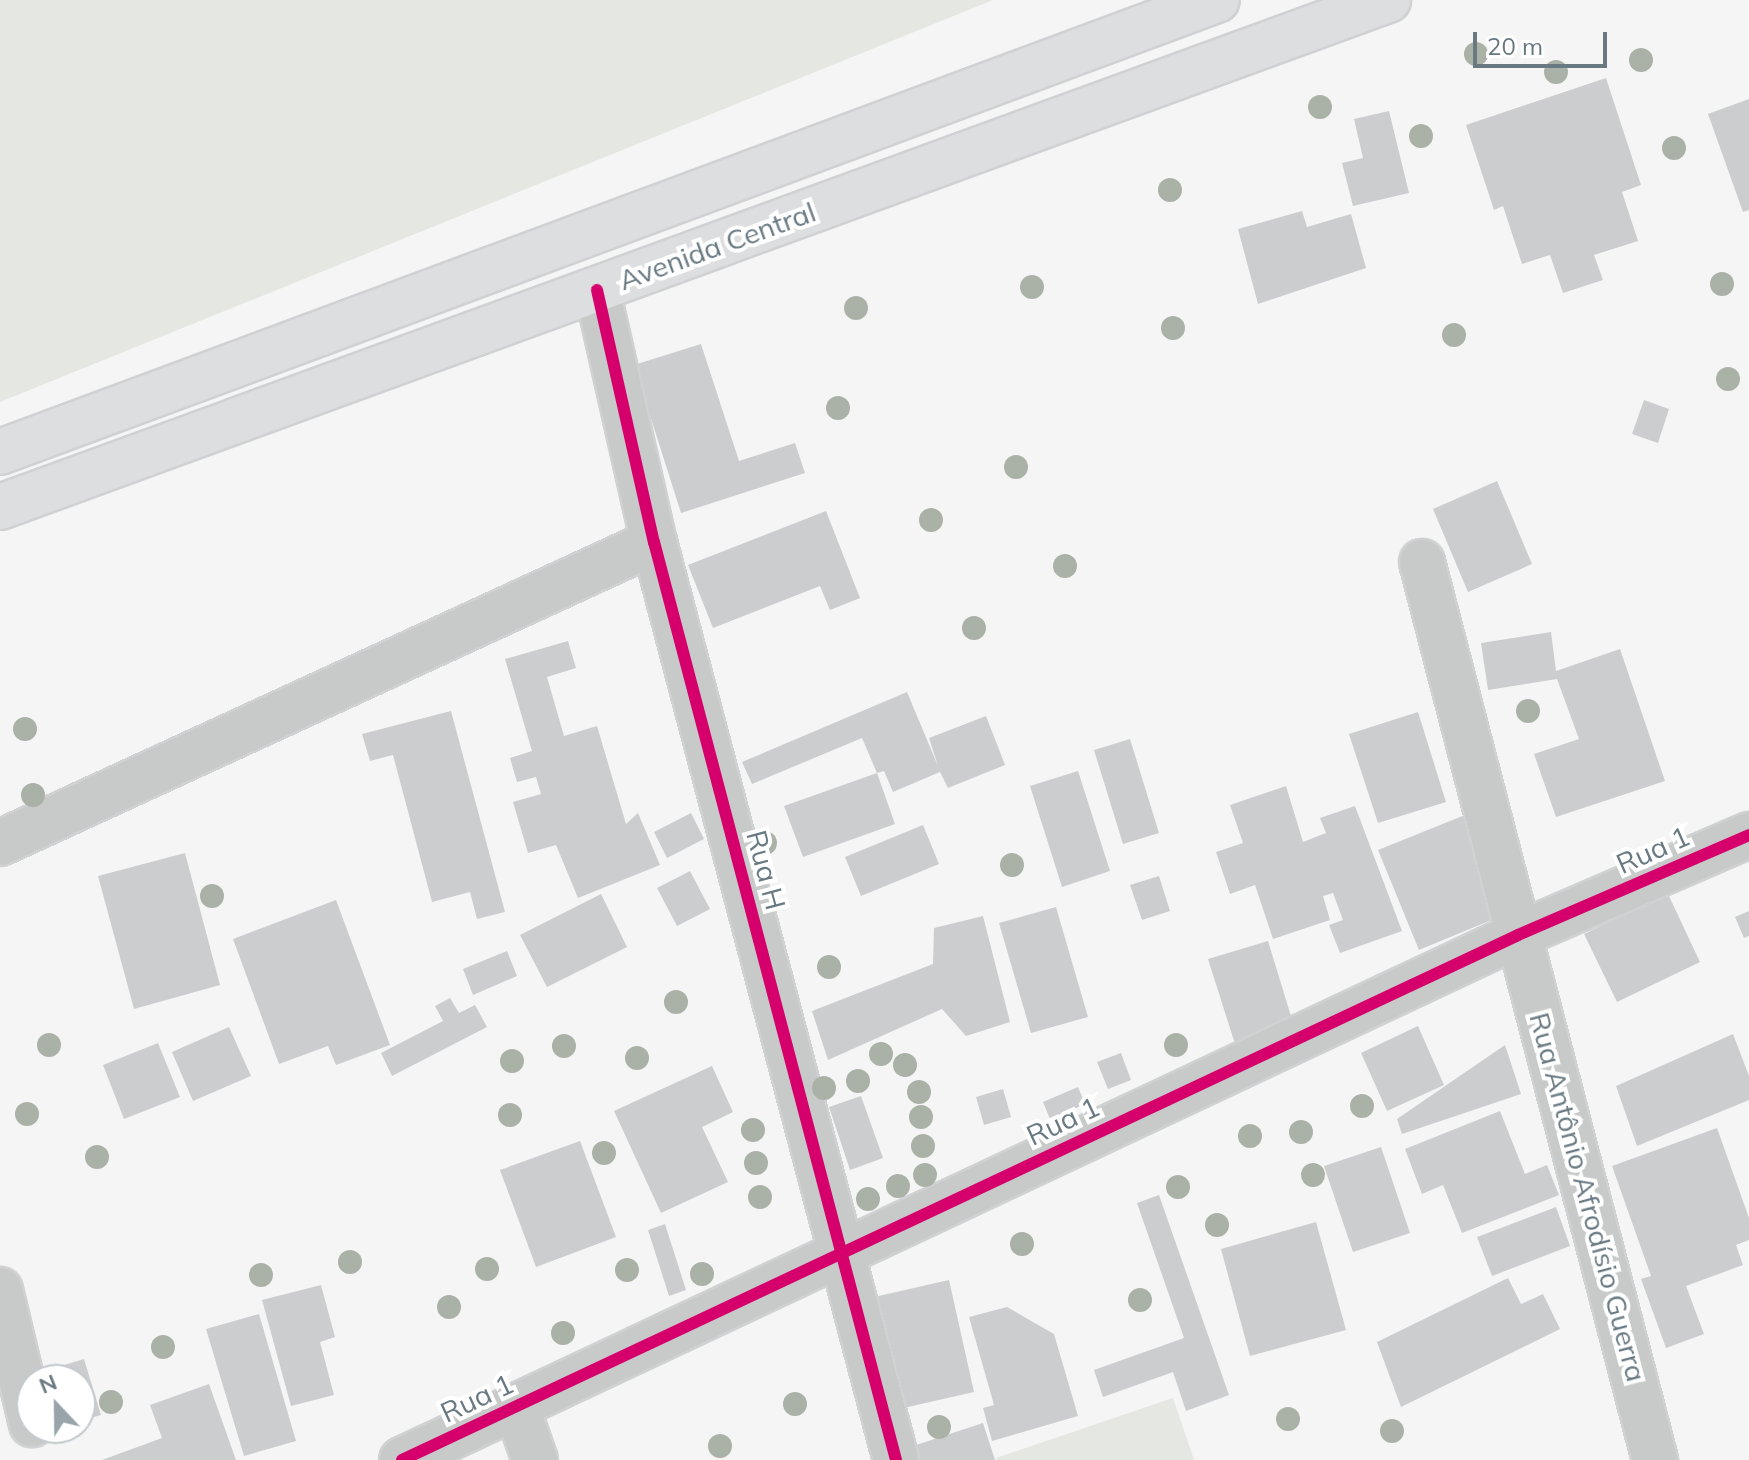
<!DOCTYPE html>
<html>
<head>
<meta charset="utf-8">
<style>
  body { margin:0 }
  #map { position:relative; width:1749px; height:1460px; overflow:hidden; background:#f5f5f5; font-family:Mulish,sans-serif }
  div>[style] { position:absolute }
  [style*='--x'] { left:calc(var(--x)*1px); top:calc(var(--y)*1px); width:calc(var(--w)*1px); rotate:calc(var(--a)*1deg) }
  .green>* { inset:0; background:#e4e7e2 }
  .building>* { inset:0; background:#cccdce }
  .roads { filter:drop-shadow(2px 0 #d0d1d2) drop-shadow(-2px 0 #d0d1d2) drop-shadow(0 2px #d0d1d2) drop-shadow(0 -2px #d0d1d2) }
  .minor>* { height:44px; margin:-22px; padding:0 22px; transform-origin:22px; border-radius:22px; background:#c8caca }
  .major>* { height:44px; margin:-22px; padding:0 22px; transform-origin:22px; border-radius:22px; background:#dddedf }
  .cycleway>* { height:12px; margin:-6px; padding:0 6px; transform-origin:6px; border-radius:6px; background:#d6006c }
  .trees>* { width:24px; height:24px; margin:-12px; border-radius:50%; background:#aab1a7 }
  span { translate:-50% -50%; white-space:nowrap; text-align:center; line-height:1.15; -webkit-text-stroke:8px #fff; paint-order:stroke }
  .street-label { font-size:28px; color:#687982 }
  .north { position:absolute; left:16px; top:1364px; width:80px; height:80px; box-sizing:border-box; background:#fff; border:2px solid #c3c9cd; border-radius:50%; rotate:338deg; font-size:22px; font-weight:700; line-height:32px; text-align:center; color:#687982 }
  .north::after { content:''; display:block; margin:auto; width:28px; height:36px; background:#99a4aa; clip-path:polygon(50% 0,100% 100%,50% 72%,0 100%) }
  .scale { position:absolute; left:1473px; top:32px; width:134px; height:36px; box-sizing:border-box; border:4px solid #687982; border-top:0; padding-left:10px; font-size:24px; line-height:28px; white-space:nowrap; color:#687982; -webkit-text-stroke:6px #fff; paint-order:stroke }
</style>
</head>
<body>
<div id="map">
  <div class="green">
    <div style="clip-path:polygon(0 0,993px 0,0 402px)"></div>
    <div style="clip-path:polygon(1173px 1398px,1194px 1460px,997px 1460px,996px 1458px)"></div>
  </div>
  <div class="building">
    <div style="clip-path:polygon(1606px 78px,1641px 185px,1622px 192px,1638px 241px,1594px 255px,1603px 280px,1563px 293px,1550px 255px,1522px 264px,1503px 206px,1494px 210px,1466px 125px)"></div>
    <div style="clip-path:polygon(1749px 99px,1749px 210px,1743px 212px,1708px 114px)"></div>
    <div style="clip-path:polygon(1389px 111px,1409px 193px,1353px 206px,1342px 163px,1363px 158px,1354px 119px)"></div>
    <div style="clip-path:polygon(1302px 211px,1307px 227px,1351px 214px,1366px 268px,1258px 304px,1238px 229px)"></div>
    <div style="clip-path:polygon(701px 344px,739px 461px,795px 443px,805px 473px,681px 513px,634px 365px)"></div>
    <div style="clip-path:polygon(1644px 400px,1669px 409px,1658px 443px,1632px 434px)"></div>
    <div style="clip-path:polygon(1497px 481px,1532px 564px,1468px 592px,1433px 509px)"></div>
    <div style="clip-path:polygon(826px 511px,860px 598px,830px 610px,820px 586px,713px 628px,688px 565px)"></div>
    <div style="clip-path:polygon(1551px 632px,1556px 671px,1620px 649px,1665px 781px,1556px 817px,1534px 754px,1579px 739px,1557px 679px,1488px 690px,1481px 643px)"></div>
    <div style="clip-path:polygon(568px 641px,576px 668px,547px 677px,564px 736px,597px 726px,626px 824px,638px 813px,660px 865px,578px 898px,556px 845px,528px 853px,513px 802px,541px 794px,536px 777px,517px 782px,510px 758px,532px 751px,505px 659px)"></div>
    <div style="clip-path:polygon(907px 692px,938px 766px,929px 738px,986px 716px,1005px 765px,948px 788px,940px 772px,893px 792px,884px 771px,877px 773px,862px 738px,752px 784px,742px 762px)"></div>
    <div style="clip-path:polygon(451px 711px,505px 912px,477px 919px,470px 892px,432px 902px,393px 755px,370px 761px,362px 734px)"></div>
    <div style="clip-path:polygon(1418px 712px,1446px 802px,1378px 823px,1349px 734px)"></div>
    <div style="clip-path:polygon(1130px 739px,1159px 833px,1123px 844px,1094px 750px)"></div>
    <div style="clip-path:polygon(1078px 771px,1110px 871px,1062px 887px,1030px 786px)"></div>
    <div style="clip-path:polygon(877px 773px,895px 824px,803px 857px,784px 806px)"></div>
    <div style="clip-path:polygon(1286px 786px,1303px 842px,1326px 833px,1320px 818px,1355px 806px,1402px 931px,1340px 953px,1329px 925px,1343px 920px,1333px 893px,1323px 896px,1330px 920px,1273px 939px,1255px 885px,1230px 894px,1216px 852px,1243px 843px,1230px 805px)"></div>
    <div style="clip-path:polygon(691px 813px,704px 839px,667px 858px,654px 832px)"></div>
    <div style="clip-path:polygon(1465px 815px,1506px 914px,1419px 950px,1378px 850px)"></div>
    <div style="clip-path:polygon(923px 825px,939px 864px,861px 896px,845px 857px)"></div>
    <div style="clip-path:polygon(185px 853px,220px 985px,134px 1009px,98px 876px)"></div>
    <div style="clip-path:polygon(690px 871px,710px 909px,677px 926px,657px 888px)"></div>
    <div style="clip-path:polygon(1159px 876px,1170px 911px,1142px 920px,1130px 885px)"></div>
    <div style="clip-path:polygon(601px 894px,627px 947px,547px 987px,520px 935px)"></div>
    <div style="clip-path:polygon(1668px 894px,1700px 962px,1617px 1002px,1584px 934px)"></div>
    <div style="clip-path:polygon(336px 900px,390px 1045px,336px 1065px,328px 1046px,279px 1064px,233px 939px)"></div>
    <div style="clip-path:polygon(1056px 907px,1088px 1017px,1031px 1033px,999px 923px)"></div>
    <div style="clip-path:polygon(1749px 911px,1749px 936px,1744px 938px,1735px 917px)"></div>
    <div style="clip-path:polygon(983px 916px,1010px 1022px,966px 1036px,942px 1009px,828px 1060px,812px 1011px,933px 964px,934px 928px)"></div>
    <div style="clip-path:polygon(1268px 941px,1294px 1026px,1235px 1044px,1208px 959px)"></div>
    <div style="clip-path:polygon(507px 951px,517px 976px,473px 995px,463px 969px)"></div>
    <div style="clip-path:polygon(450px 998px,459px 1013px,475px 1005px,487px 1027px,392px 1076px,381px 1053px,443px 1021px,435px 1006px)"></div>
    <div style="clip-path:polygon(1418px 1026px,1444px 1085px,1387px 1111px,1361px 1053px)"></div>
    <div style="clip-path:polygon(229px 1027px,251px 1076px,193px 1101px,172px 1052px)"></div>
    <div style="clip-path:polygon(1733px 1034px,1749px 1076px,1749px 1100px,1637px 1146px,1616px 1086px)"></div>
    <div style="clip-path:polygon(158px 1043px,180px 1097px,124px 1119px,103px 1065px)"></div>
    <div style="clip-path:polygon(1505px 1045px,1521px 1094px,1402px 1134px,1397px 1119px)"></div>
    <div style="clip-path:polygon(1121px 1053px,1131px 1080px,1108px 1089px,1097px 1062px)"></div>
    <div style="clip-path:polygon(712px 1066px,733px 1112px,702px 1127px,728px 1182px,661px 1213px,614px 1111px)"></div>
    <div style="clip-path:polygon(1078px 1087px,1085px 1104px,1050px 1119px,1043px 1102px)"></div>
    <div style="clip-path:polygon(1003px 1089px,1011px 1117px,984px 1125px,976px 1097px)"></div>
    <div style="clip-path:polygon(861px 1096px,883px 1158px,850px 1170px,829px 1107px)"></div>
    <div style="clip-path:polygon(1500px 1111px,1525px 1174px,1547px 1165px,1559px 1195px,1462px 1233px,1443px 1185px,1422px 1194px,1405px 1149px)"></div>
    <div style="clip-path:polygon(1717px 1128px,1749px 1218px,1749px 1240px,1736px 1245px,1743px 1265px,1686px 1286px,1704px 1334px,1666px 1348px,1641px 1279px,1651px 1276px,1612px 1166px)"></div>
    <div style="clip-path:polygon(580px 1141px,616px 1237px,536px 1267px,500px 1170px)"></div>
    <div style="clip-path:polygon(1381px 1147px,1410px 1233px,1353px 1252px,1324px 1166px)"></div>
    <div style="clip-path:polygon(1159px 1195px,1229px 1395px,1186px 1411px,1173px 1372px,1103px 1397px,1094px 1370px,1184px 1338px,1137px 1203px)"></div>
    <div style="clip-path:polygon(1556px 1207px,1570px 1246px,1492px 1276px,1477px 1237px)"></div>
    <div style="clip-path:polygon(1316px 1222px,1346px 1330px,1250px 1356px,1221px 1249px)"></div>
    <div style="clip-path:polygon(665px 1224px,686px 1290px,669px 1296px,648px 1230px)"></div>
    <div style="clip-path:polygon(1508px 1278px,1521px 1304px,1543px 1294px,1560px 1329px,1401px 1407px,1377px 1342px)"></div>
    <div style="clip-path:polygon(949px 1280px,974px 1392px,899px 1409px,874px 1297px)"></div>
    <div style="clip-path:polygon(321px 1285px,335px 1337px,320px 1342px,334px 1395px,291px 1406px,262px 1300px)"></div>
    <div style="clip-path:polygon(1007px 1307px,1054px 1334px,1078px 1416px,992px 1441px,983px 1408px,994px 1405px,969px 1317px)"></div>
    <div style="clip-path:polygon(259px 1314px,296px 1441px,244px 1456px,206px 1329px)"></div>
    <div style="clip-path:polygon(84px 1359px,101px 1415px,80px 1421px,80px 1380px,65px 1380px,61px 1366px)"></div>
    <div style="clip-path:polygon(209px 1384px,236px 1460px,102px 1460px,162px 1438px,150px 1405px)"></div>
    <div style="clip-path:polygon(983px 1423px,995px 1460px,910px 1460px,907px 1448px)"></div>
  </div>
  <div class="roads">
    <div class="minor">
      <div style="--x:597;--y:290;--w:258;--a:77.3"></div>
      <div style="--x:654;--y:542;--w:949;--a:75.23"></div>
      <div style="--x:1422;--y:562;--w:928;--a:75.45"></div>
      <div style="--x:0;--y:843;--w:720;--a:-24.71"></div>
      <div style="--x:0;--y:1290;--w:138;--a:76.6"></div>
      <div style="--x:516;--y:1406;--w:57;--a:70.6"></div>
      <div style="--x:402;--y:1460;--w:1233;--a:-25.19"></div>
      <div style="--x:1518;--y:935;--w:252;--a:-23.4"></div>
    </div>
    <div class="major">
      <div style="--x:0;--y:452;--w:1298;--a:-20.38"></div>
      <div style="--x:0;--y:507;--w:1478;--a:-20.07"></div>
    </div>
  </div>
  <div class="cycleway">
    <div style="--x:597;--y:290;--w:258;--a:77.3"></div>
    <div style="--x:654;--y:542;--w:949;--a:75.23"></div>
    <div style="--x:402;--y:1460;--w:1233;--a:-25.19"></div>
    <div style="--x:1518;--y:935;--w:252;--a:-23.4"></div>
  </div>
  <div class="trees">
    <div style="left:1476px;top:54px"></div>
    <div style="left:1641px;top:60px"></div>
    <div style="left:1556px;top:72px"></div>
    <div style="left:1320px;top:107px"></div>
    <div style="left:1421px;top:136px"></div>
    <div style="left:1674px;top:148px"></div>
    <div style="left:1170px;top:190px"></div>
    <div style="left:1722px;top:284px"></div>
    <div style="left:1032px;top:287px"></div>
    <div style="left:856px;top:308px"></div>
    <div style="left:1173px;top:328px"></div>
    <div style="left:1454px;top:335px"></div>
    <div style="left:1728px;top:379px"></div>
    <div style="left:838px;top:408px"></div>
    <div style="left:1016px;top:467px"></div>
    <div style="left:931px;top:520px"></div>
    <div style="left:1065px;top:566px"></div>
    <div style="left:974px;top:628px"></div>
    <div style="left:1528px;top:711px"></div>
    <div style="left:25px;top:729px"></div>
    <div style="left:33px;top:795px"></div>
    <div style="left:765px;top:843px"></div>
    <div style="left:1012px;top:865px"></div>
    <div style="left:212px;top:896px"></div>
    <div style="left:829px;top:967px"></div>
    <div style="left:676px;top:1002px"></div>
    <div style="left:49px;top:1045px"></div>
    <div style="left:1176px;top:1045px"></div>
    <div style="left:564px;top:1046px"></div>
    <div style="left:881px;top:1054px"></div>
    <div style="left:637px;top:1058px"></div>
    <div style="left:512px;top:1061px"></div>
    <div style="left:905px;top:1065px"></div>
    <div style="left:858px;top:1081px"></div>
    <div style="left:824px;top:1088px"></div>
    <div style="left:919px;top:1092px"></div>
    <div style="left:1362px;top:1106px"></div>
    <div style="left:27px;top:1114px"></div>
    <div style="left:510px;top:1115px"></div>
    <div style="left:921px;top:1117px"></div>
    <div style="left:753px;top:1130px"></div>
    <div style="left:1301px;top:1132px"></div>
    <div style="left:1250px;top:1136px"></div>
    <div style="left:923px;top:1146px"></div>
    <div style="left:604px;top:1153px"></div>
    <div style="left:97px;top:1157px"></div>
    <div style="left:756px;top:1163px"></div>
    <div style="left:925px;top:1175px"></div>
    <div style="left:1313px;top:1175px"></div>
    <div style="left:898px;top:1186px"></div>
    <div style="left:1178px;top:1187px"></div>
    <div style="left:760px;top:1197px"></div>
    <div style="left:868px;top:1199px"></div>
    <div style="left:1217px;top:1225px"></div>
    <div style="left:1022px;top:1244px"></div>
    <div style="left:350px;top:1262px"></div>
    <div style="left:487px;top:1269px"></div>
    <div style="left:627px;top:1270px"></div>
    <div style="left:702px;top:1274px"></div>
    <div style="left:261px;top:1275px"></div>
    <div style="left:1140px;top:1300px"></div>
    <div style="left:449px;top:1307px"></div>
    <div style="left:563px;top:1333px"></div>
    <div style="left:163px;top:1347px"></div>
    <div style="left:111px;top:1402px"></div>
    <div style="left:795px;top:1404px"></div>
    <div style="left:1288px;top:1419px"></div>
    <div style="left:939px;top:1427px"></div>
    <div style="left:1392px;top:1431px"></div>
    <div style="left:720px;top:1446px"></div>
  </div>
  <div class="street-label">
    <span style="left:717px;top:246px;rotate:-20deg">Avenida Central</span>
    <span style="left:1653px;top:850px;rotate:-24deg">Rua 1</span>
    <span style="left:766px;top:870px;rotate:75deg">Rua H</span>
    <span style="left:1063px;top:1121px;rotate:-25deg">Rua 1</span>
    <span style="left:1588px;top:1197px;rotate:75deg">Rua Antônio Afrodísio Guerra</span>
    <span style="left:477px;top:1398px;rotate:-25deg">Rua 1</span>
  </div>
  <div class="north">N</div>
  <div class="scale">20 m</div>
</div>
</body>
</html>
